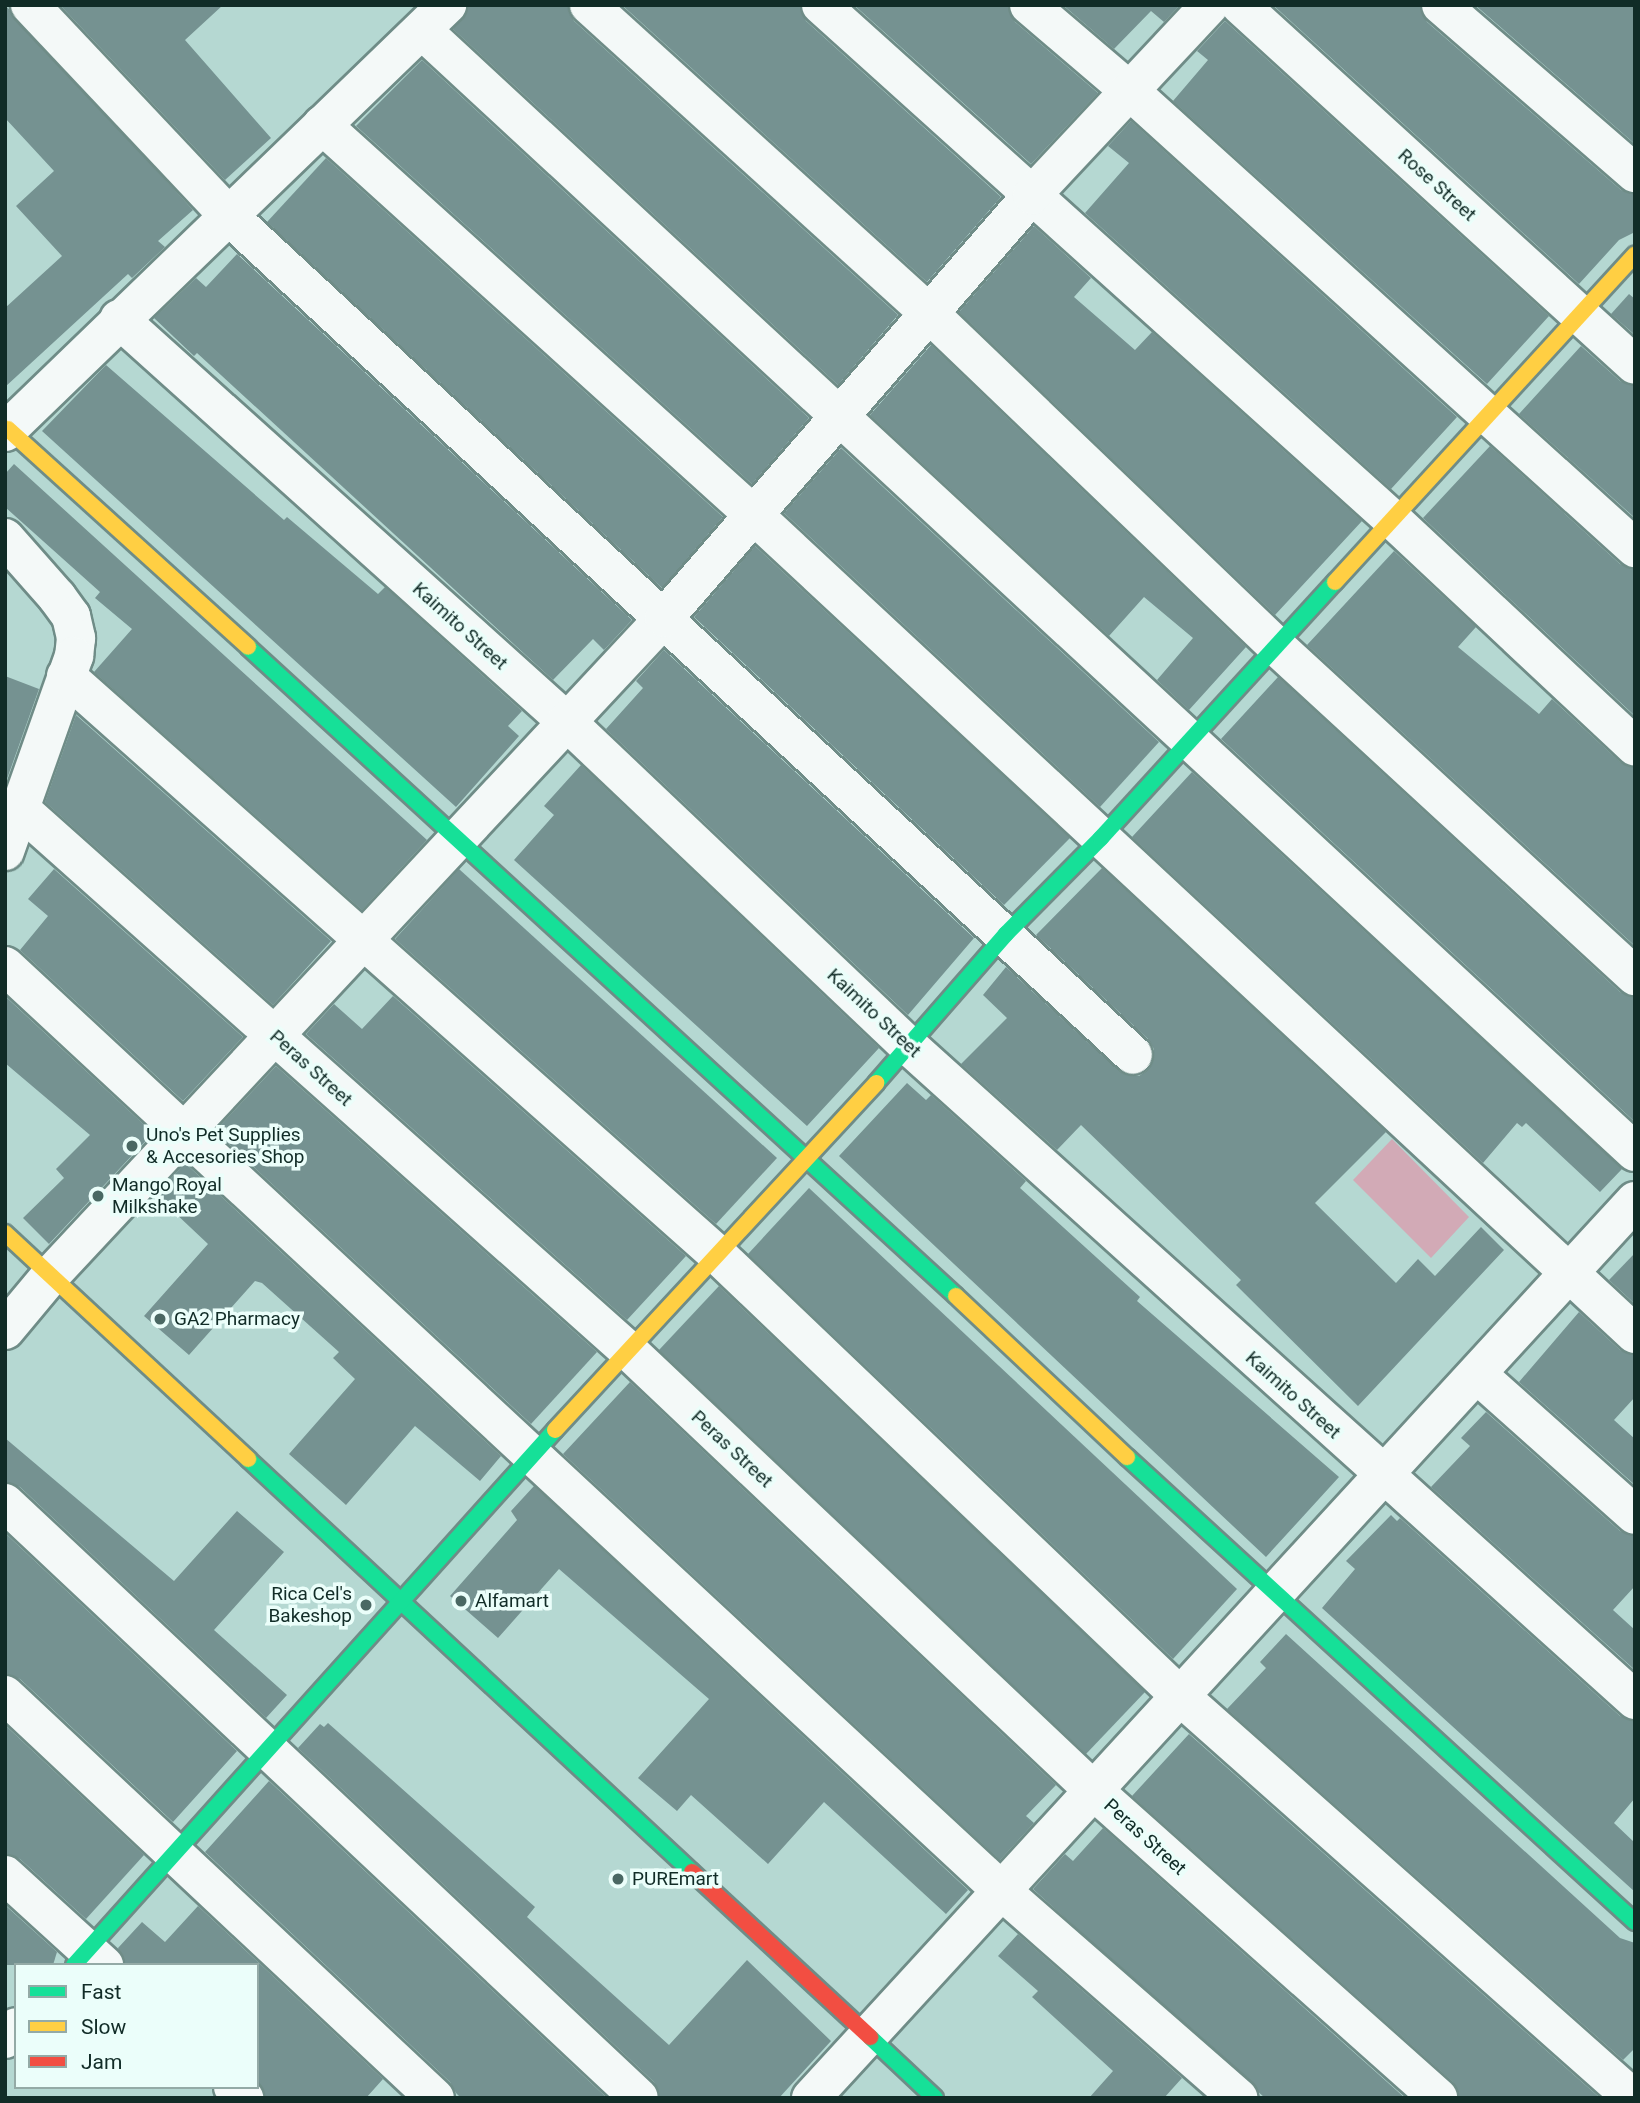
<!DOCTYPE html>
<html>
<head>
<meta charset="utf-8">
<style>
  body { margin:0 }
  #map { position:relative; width:1640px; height:2103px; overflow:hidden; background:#b5d8d2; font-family:Roboto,sans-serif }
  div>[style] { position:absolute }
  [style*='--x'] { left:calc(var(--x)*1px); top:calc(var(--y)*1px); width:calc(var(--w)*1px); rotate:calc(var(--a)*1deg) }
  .water>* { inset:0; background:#d2aab6 }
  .building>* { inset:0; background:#759291 }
  .roads { filter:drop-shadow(2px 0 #6f8c87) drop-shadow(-2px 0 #6f8c87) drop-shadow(0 2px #6f8c87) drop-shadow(0 -2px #6f8c87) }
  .street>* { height:38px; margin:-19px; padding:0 19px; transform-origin:19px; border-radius:19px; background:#f4f9f8 }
  .fast>* { height:16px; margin:-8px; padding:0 8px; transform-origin:8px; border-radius:8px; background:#16e098 }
  .slow>* { height:16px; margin:-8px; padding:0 8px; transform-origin:8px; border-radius:8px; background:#ffcf43 }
  .jam>* { height:16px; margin:-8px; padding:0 8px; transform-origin:8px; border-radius:8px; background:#f24e42 }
  .dots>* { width:19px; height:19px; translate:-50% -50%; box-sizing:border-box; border:4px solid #ebfefa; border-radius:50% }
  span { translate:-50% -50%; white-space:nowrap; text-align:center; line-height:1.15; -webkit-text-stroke:7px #ebfefa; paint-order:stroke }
  .street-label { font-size:19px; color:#112c27 }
  .poi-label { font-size:19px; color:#112c27 }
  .left { translate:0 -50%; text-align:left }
  .right { translate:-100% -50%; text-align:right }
  .frame { position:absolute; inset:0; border:7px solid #112c27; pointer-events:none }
  .legend { position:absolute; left:14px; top:1963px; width:245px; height:126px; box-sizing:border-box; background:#ebfefa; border:2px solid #94aaa6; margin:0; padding:9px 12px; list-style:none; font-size:21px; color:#112c27 }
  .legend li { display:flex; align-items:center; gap:14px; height:35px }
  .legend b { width:35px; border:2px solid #94aaa6 }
</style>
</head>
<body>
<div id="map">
  <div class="water">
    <div style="clip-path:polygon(1392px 1139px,1469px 1217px,1431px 1258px,1353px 1180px)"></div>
  </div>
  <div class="building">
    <div style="clip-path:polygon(5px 5px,193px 210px,158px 241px,165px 247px,132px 278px,128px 274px,5px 387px,5px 308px,62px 256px,16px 206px,54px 171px,5px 118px)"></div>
    <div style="clip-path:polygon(60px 5px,223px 5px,185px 40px,271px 138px,225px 180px)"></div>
    <div style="clip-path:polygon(468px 5px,568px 5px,574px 21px,898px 315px,838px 385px,453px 29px)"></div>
    <div style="clip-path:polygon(622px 5px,800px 5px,806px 21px,1001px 197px,927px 282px)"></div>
    <div style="clip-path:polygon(854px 5px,1008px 5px,1015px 22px,1098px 93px,1031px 164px)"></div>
    <div style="clip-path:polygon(1063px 5px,1180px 5px,1164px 22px,1151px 11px,1114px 49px)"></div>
    <div style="clip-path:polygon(1273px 5px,1420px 5px,1427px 22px,1621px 190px,1635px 194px,1635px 232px,1619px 240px,1579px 284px)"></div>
    <div style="clip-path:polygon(1475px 5px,1635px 5px,1635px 144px)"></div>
    <div style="clip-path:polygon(1225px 21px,1549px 316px,1487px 384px,1173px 101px,1208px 60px,1197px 51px)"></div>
    <div style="clip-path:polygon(422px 60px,809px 418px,752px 484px,356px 126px)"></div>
    <div style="clip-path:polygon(1131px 121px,1457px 417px,1391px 489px,1085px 213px,1129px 163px,1108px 146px)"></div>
    <div style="clip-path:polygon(326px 158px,723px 517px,662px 588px,267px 222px)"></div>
    <div style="clip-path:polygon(1034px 226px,1091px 278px,1074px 297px,1135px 350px,1152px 332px,1362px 521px,1275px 615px,959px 312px)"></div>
    <div style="clip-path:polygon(237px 254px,632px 620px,604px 650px,593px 639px,553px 680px,197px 353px,194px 356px,154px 318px,196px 278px,206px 287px)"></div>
    <div style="clip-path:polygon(1629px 294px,1635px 299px,1635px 335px,1611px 314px)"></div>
    <div style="clip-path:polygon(931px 345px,1246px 647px,1189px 710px,1157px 680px,1193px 638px,1144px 597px,1109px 636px,870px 415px)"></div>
    <div style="clip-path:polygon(1581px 346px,1620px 381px,1635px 386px,1635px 518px,1519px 414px)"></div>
    <div style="clip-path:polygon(106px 365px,284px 520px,287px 517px,378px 594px,385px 587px,522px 711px,508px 726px,519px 736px,456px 807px,42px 431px)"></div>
    <div style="clip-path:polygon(1490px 446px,1620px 564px,1635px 569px,1635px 716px,1423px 518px)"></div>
    <div style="clip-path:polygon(841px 448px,1159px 742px,1100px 807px,784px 513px)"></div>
    <div style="clip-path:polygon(14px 464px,427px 840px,362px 910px,94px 672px,132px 629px,95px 598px,100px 592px,5px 507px,5px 474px)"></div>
    <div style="clip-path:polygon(755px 546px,1070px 838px,1004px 905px,694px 617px)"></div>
    <div style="clip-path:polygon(1394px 551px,1476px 627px,1458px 647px,1539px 714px,1552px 699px,1620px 762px,1635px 767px,1635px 946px,1307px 645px)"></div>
    <div style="clip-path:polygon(664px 650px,974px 938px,908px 1015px,606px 729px,643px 688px,636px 681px)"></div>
    <div style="clip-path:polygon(5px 676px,39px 689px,7px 779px,5px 778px)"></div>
    <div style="clip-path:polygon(1278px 677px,1620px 992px,1635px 997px,1635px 1122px,1221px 739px)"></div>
    <div style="clip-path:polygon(76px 715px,331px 941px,273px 1005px,45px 802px)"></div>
    <div style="clip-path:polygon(581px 765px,879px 1048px,807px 1126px,514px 860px,554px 815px,544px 806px)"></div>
    <div style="clip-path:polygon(1192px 772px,1622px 1169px,1600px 1192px,1526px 1123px,1522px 1127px,1517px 1123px,1483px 1163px,1132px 837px)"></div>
    <div style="clip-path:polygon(1102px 868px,1386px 1132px,1315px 1203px,1396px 1283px,1418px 1259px,1435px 1276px,1481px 1227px,1504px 1250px,1358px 1406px,1236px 1285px,1241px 1280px,1081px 1125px,1057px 1150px,961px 1064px,1007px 1018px,983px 995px,1006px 967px,1119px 1071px,1139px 1076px,1149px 1069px,1154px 1049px,1148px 1039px,1036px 935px)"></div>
    <div style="clip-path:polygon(54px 869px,243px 1037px,183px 1101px,20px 950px,48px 916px,28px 899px)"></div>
    <div style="clip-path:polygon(459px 869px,777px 1158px,716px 1224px,395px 939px)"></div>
    <div style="clip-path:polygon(393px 996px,686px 1256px,627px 1320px,306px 1034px,334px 1004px,362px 1029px)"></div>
    <div style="clip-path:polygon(7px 998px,153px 1133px,49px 1244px,23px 1218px,64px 1178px,56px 1169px,90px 1135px,5px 1063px)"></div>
    <div style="clip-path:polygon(276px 1066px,597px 1352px,531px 1424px,215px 1131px)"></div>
    <div style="clip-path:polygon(907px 1083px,926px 1100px,931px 1095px,1026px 1181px,1020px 1188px,1140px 1297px,1137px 1301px,1339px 1477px,1266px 1557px,839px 1156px)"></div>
    <div style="clip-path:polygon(185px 1163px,501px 1456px,480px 1481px,415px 1426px,346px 1505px,289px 1454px,355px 1379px,333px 1358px,339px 1352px,262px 1283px,255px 1281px,189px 1355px,144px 1316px,208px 1244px,156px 1195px)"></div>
    <div style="clip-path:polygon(809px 1188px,1237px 1589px,1173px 1659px,748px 1254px)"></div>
    <div style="clip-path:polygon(1635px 1253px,1635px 1304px,1609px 1280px)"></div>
    <div style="clip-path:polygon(719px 1286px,1145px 1692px,1086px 1754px,659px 1350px)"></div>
    <div style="clip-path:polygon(1579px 1312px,1620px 1350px,1635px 1355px,1635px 1397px,1614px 1420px,1635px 1439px,1635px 1485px,1519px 1382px)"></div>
    <div style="clip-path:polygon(630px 1382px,1056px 1785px,1026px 1816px,1034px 1823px,1000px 1860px,563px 1454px)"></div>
    <div style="clip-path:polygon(1486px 1412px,1620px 1531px,1635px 1536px,1635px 1586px,1613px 1610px,1635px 1630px,1635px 1670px,1431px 1487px,1470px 1446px,1461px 1438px)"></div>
    <div style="clip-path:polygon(5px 1438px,174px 1581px,237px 1511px,284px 1552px,214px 1630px,287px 1695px,266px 1718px,20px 1487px,5px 1482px)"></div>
    <div style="clip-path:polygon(534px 1486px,968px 1890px,946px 1914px,824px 1802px,768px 1864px,691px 1795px,677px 1811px,638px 1778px,709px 1699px,559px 1569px,498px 1638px,450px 1596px,517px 1520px,511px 1511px)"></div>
    <div style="clip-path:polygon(1391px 1515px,1397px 1521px,1400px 1518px,1620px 1716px,1635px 1721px,1635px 1798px,1614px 1823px,1635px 1843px,1635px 1892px,1322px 1608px,1355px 1569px,1346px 1561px)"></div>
    <div style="clip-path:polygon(5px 1533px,237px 1751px,173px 1822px,20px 1679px,5px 1674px)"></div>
    <div style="clip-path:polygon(1286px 1634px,1620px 1938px,1635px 1943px,1635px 2048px,1623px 2060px,1227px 1709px,1266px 1668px,1260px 1662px)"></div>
    <div style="clip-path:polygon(328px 1723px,535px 1907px,527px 1917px,669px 2045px,747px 1960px,831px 2041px,779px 2098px,660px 2098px,654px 2082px,298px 1748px,320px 1724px,324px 1727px)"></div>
    <div style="clip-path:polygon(5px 1725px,144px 1855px,86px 1919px,20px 1859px,5px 1854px)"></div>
    <div style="clip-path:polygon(1189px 1734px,1600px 2098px,1459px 2098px,1453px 2082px,1132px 1796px)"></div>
    <div style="clip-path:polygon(269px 1781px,607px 2098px,461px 2098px,456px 2093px,450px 2082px,205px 1852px)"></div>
    <div style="clip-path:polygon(1103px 1828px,1405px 2098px,1265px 2098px,1033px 1889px,1065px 1854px,1073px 1861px)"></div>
    <div style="clip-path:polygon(5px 1905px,57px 1952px,53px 1965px,5px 1965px)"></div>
    <div style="clip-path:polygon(198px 1906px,383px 2079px,366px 2098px,265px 2098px,257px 2080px,257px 1965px,125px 1965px,118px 1948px,142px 1922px,165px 1942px)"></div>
    <div style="clip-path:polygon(1018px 1934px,1182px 2078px,1164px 2098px,1089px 2098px,1113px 2071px,1032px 1997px,1038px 1991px,998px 1956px)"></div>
  </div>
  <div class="roads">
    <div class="street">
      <div style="--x:30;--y:5;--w:290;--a:46.7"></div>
      <div style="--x:229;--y:216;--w:1233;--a:42.86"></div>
      <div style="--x:589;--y:5;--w:463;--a:42.2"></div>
      <div style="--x:932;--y:316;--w:477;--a:43.8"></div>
      <div style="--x:1276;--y:646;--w:488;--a:42.6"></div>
      <div style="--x:821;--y:5;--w:768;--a:41.99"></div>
      <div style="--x:1392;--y:519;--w:333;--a:43.1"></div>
      <div style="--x:1029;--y:5;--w:134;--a:40.5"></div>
      <div style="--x:1131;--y:92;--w:680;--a:42.14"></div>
      <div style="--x:1240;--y:5;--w:534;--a:42.35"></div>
      <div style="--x:1441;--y:5;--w:257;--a:40.9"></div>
      <div style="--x:422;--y:30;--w:1652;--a:42.77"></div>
      <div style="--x:322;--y:125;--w:585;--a:42.09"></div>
      <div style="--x:756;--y:517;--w:1200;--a:42.91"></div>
      <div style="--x:119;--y:319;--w:601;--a:41.97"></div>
      <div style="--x:566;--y:721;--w:474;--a:43.5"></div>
      <div style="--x:910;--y:1047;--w:976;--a:42.01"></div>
      <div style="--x:5;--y:432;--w:615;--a:-44.01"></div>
      <div style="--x:5;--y:538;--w:79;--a:48.6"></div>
      <div style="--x:57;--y:597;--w:24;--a:54"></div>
      <div style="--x:71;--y:616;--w:23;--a:77"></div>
      <div style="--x:76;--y:638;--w:18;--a:96"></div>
      <div style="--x:74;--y:656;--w:207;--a:109.5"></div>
      <div style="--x:66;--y:676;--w:873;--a:41.61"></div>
      <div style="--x:719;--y:1256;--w:639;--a:43.67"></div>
      <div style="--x:1181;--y:1697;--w:604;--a:41.58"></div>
      <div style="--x:18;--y:807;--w:821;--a:41.69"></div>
      <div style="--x:631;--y:1353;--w:637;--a:43.41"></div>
      <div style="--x:1094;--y:1791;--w:461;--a:41.7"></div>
      <div style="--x:5;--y:966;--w:1361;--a:42.86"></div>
      <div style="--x:1003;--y:1892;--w:313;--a:41.2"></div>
      <div style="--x:5;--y:1330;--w:70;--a:-50.2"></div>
      <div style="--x:50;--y:1276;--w:900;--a:-46.98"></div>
      <div style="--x:664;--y:618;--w:561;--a:-48.98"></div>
      <div style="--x:1032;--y:195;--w:260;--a:-46.9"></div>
      <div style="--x:1478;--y:1375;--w:210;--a:41.7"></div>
      <div style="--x:5;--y:1503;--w:869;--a:43.18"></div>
      <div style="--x:5;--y:1695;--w:589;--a:43.14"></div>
      <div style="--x:5;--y:1875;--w:134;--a:42.3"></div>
      <div style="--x:5;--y:2039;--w:16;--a:-47"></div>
      <div style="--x:233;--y:2087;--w:16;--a:45"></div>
      <div style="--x:811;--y:2098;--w:1218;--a:-47.43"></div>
    </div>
    <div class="fast">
      <div style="--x:248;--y:647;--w:960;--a:42.51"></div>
      <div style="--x:876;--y:1083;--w:198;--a:-48.9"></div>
      <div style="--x:1006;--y:934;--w:135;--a:-45.3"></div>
      <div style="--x:1101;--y:838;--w:347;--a:-47.6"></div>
      <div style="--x:1127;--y:1457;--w:689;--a:42.47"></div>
      <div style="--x:248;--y:1459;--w:606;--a:42.93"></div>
      <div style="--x:74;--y:1965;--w:719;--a:-48.04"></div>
      <div style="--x:870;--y:2037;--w:89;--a:43.2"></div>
    </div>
    <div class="slow">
      <div style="--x:8;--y:429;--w:324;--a:42.2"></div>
      <div style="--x:1335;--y:582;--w:444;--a:-47.5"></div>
      <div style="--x:5;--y:1233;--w:332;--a:42.9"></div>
      <div style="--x:956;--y:1296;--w:235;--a:43.3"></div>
      <div style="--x:555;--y:1430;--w:473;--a:-47.2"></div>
    </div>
    <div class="jam">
      <div style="--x:692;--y:1872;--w:243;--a:42.8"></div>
    </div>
  </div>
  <div class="dots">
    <div style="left:132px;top:1146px;background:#4a6863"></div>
    <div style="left:98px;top:1196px;background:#4a6863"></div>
    <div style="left:160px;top:1319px;background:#4a6863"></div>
    <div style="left:461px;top:1601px;background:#4a6863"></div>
    <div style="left:366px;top:1605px;background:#4a6863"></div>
    <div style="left:618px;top:1879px;background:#4a6863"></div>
  </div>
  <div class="street-label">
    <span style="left:1437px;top:185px;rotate:42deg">Rose Street</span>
    <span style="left:460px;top:626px;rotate:42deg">Kaimito Street</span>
    <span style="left:874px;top:1013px;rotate:43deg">Kaimito Street</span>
    <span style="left:311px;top:1068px;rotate:42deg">Peras Street</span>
    <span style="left:1293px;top:1395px;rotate:42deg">Kaimito Street</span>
    <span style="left:732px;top:1449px;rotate:43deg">Peras Street</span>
    <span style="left:1145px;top:1837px;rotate:42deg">Peras Street</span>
  </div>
  <div class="poi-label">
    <span class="left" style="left:146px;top:1146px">Uno's Pet Supplies<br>&amp; Accesories Shop</span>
    <span class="left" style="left:112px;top:1196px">Mango Royal<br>Milkshake</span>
    <span class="left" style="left:174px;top:1319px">GA2 Pharmacy</span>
    <span class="right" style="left:352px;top:1605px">Rica Cel's<br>Bakeshop</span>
    <span class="left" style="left:475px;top:1601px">Alfamart</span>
    <span class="left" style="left:632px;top:1879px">PUREmart</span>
  </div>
  <div class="frame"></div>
  <ul class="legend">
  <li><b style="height:9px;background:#16e098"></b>Fast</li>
  <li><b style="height:9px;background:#ffcf43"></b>Slow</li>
  <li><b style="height:9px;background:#f24e42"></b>Jam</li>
  </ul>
</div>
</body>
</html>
